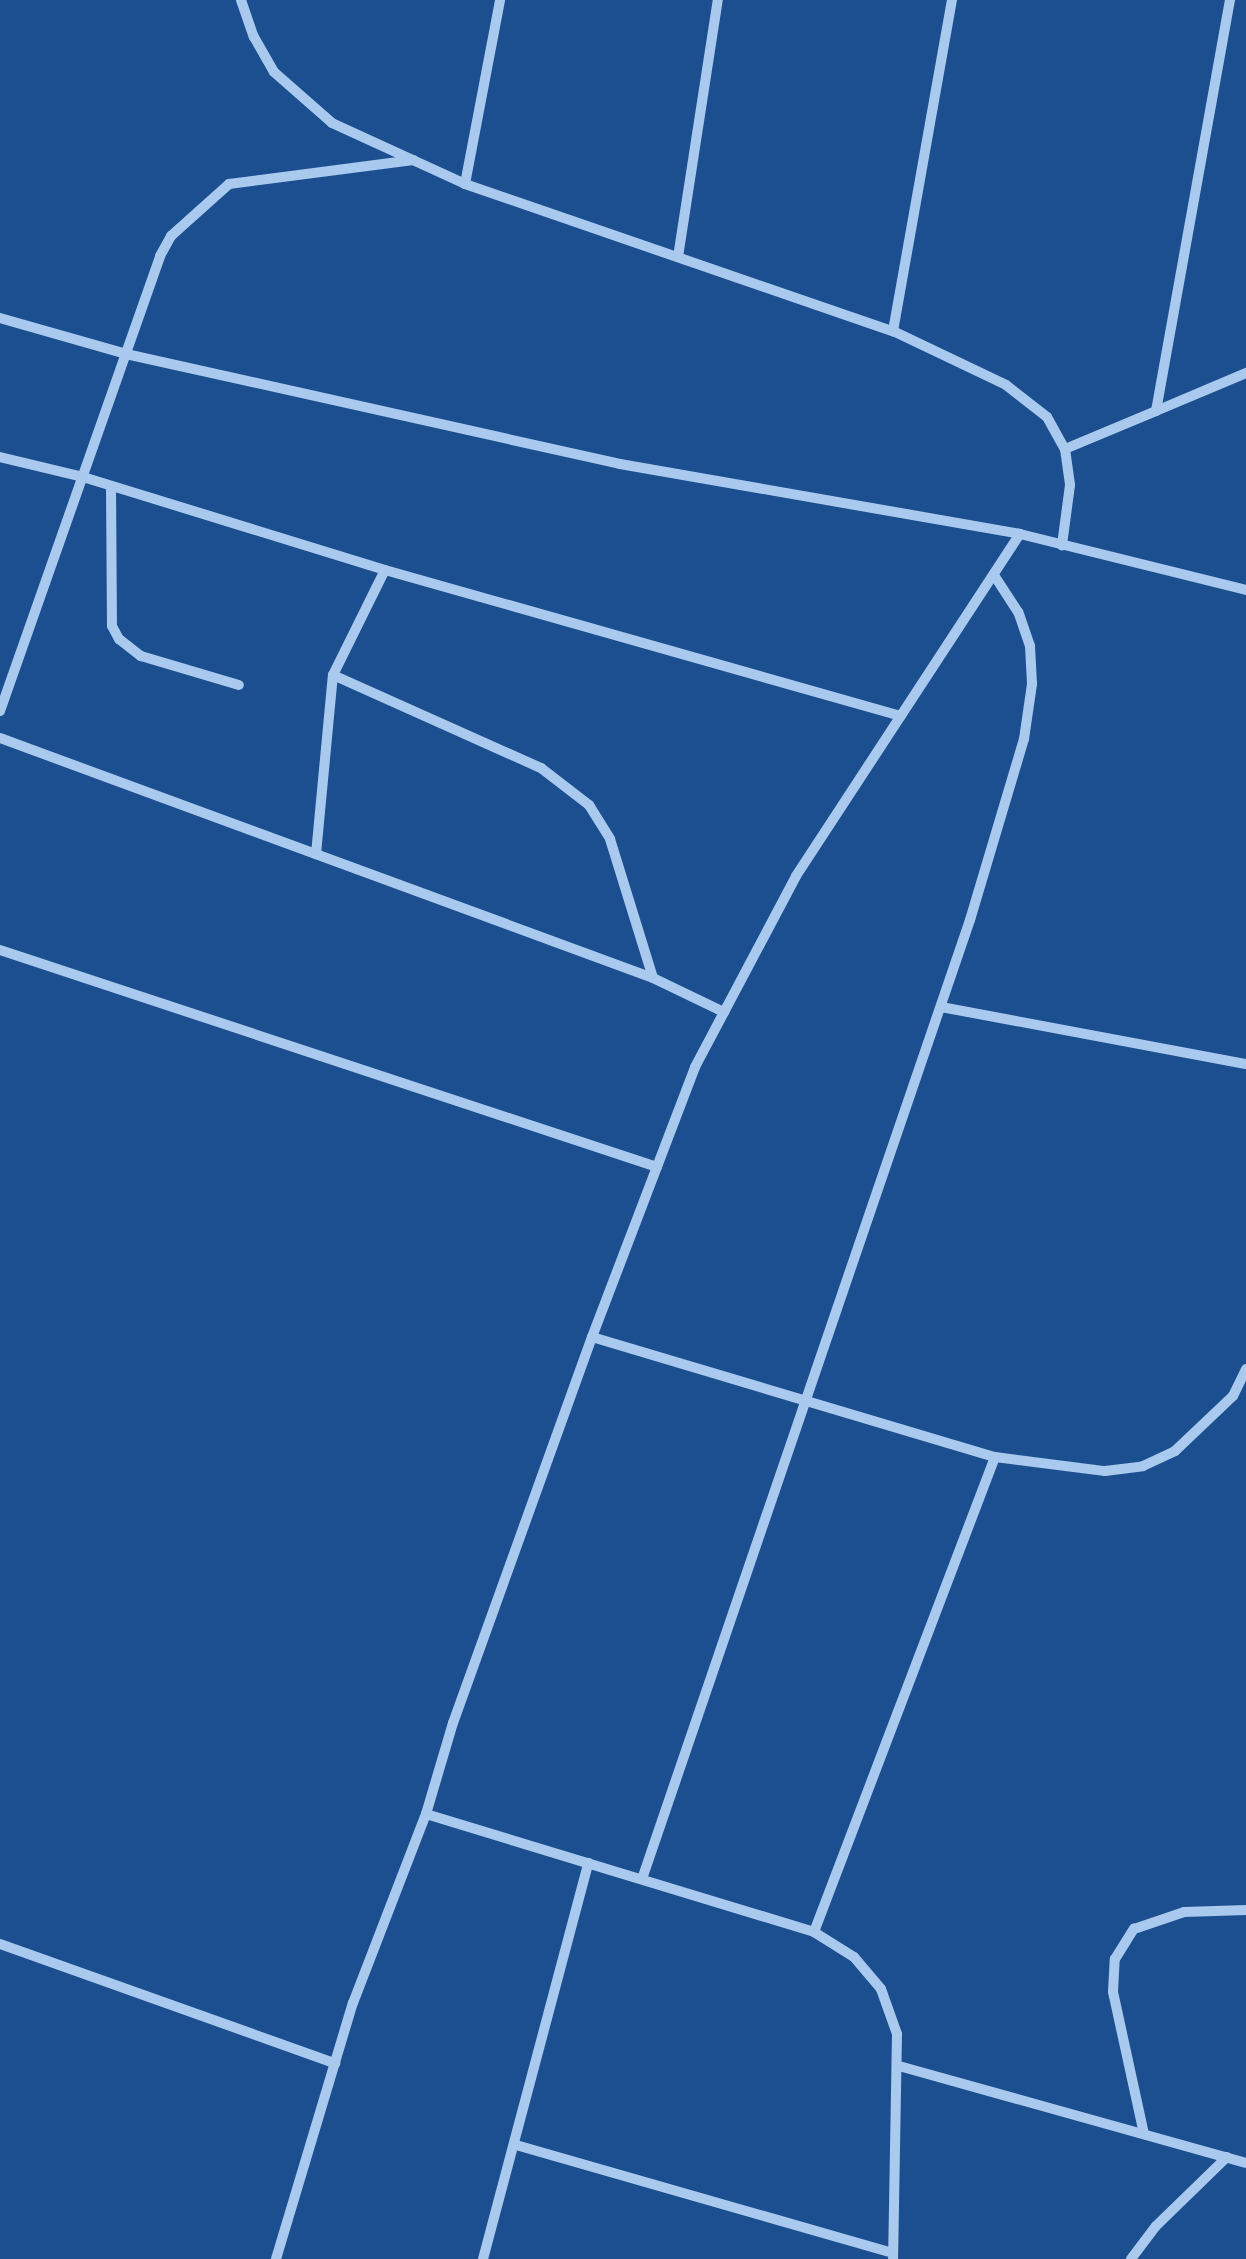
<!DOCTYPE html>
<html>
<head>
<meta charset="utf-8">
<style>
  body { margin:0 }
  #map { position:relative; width:1246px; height:2259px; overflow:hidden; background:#1b4f8f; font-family:Quicksand,sans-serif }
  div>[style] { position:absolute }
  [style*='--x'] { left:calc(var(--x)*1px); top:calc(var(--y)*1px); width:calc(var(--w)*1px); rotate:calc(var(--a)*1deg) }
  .street>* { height:10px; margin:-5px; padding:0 5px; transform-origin:5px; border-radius:5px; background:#a9c9ee }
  span { translate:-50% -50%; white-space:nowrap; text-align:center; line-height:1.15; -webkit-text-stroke:10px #1b4f8f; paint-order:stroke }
</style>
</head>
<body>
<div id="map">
  <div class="street">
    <div style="--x:241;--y:0;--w:39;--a:71"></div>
    <div style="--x:254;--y:37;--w:40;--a:60.3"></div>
    <div style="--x:274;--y:72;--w:77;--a:41.3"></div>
    <div style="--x:332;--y:123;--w:146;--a:24.6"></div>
    <div style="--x:465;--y:184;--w:453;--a:19"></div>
    <div style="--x:893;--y:331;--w:125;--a:25.5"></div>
    <div style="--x:1006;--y:385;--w:52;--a:38"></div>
    <div style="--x:1047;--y:417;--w:37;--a:61"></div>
    <div style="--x:1065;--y:449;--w:36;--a:82"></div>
    <div style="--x:1070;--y:485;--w:61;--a:97.6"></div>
    <div style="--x:465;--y:184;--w:187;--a:-79.2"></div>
    <div style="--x:678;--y:257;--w:260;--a:-81.2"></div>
    <div style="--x:0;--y:318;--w:131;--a:15.9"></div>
    <div style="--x:126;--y:354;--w:506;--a:12.55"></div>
    <div style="--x:620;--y:464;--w:406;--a:9.9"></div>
    <div style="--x:1020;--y:534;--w:233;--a:13.9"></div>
    <div style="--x:893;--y:331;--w:336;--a:-79.9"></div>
    <div style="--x:1156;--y:411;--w:98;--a:-22.9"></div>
    <div style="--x:1065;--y:449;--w:99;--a:-22.7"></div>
    <div style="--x:1156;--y:411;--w:418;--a:-79.8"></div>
    <div style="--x:0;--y:457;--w:85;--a:13.5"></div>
    <div style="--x:83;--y:477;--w:316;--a:17.1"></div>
    <div style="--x:385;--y:570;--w:536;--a:15.8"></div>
    <div style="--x:111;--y:486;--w:140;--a:89.6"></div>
    <div style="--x:112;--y:626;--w:15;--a:62"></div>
    <div style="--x:119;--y:639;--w:28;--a:38"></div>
    <div style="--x:141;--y:656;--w:102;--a:16.5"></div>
    <div style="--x:333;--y:675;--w:228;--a:24.1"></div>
    <div style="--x:541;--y:768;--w:61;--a:37.6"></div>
    <div style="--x:589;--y:805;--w:40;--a:58"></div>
    <div style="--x:610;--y:839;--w:145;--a:72.8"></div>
    <div style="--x:0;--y:711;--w:482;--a:-70.6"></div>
    <div style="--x:160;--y:256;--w:23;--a:-61"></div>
    <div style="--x:171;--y:236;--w:78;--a:-41.9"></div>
    <div style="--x:229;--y:184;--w:186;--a:-7.4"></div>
    <div style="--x:0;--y:738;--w:696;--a:20.18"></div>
    <div style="--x:653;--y:978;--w:79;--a:25.6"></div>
    <div style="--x:316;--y:854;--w:180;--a:-84.6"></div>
    <div style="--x:333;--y:675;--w:117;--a:-63.7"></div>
    <div style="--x:0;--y:950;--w:692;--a:18.28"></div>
    <div style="--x:941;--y:1007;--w:310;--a:10.6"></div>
    <div style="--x:592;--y:1337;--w:420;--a:16.6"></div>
    <div style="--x:995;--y:1457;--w:111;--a:7.3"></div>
    <div style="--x:1105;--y:1471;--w:38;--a:-7"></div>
    <div style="--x:1143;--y:1466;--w:35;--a:-25"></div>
    <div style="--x:1175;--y:1451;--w:80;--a:-43.5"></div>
    <div style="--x:1233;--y:1396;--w:30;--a:-64"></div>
    <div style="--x:426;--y:1814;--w:406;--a:16.9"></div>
    <div style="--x:814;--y:1932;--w:47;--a:32"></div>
    <div style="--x:854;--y:1957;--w:42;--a:49.8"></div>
    <div style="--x:881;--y:1989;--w:48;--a:70.4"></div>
    <div style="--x:897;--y:2034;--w:225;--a:91"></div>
    <div style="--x:642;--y:1879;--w:1014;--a:-71.12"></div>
    <div style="--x:970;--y:920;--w:189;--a:-73.4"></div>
    <div style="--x:1024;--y:739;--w:56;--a:-81.7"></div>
    <div style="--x:1032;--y:684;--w:38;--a:-93"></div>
    <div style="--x:1030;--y:646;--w:36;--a:-109"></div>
    <div style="--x:1018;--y:612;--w:44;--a:-123"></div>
    <div style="--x:814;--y:1932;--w:508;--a:-69.14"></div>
    <div style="--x:0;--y:1944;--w:356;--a:19.6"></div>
    <div style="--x:899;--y:2066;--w:360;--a:15.6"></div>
    <div style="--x:1144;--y:2134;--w:145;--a:-102.3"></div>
    <div style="--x:1113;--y:1992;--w:33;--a:-87"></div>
    <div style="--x:1115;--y:1959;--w:36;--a:-58"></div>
    <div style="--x:1134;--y:1929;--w:53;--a:-18.8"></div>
    <div style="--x:1184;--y:1912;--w:62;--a:-1.8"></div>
    <div style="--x:516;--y:2145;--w:392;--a:16"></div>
    <div style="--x:276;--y:2259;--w:267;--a:-73.3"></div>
    <div style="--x:353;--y:2003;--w:203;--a:-68.9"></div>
    <div style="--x:426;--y:1814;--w:95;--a:-73.5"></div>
    <div style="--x:453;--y:1723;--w:410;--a:-70.2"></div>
    <div style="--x:592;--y:1337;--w:289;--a:-69.1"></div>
    <div style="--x:695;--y:1067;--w:216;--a:-62.1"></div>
    <div style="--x:796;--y:876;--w:409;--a:-56.8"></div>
    <div style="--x:483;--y:2259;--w:410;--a:-75.1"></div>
    <div style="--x:1131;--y:2259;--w:41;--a:-52.9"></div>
    <div style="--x:1156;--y:2226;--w:99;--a:-44.2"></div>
  </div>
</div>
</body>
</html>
